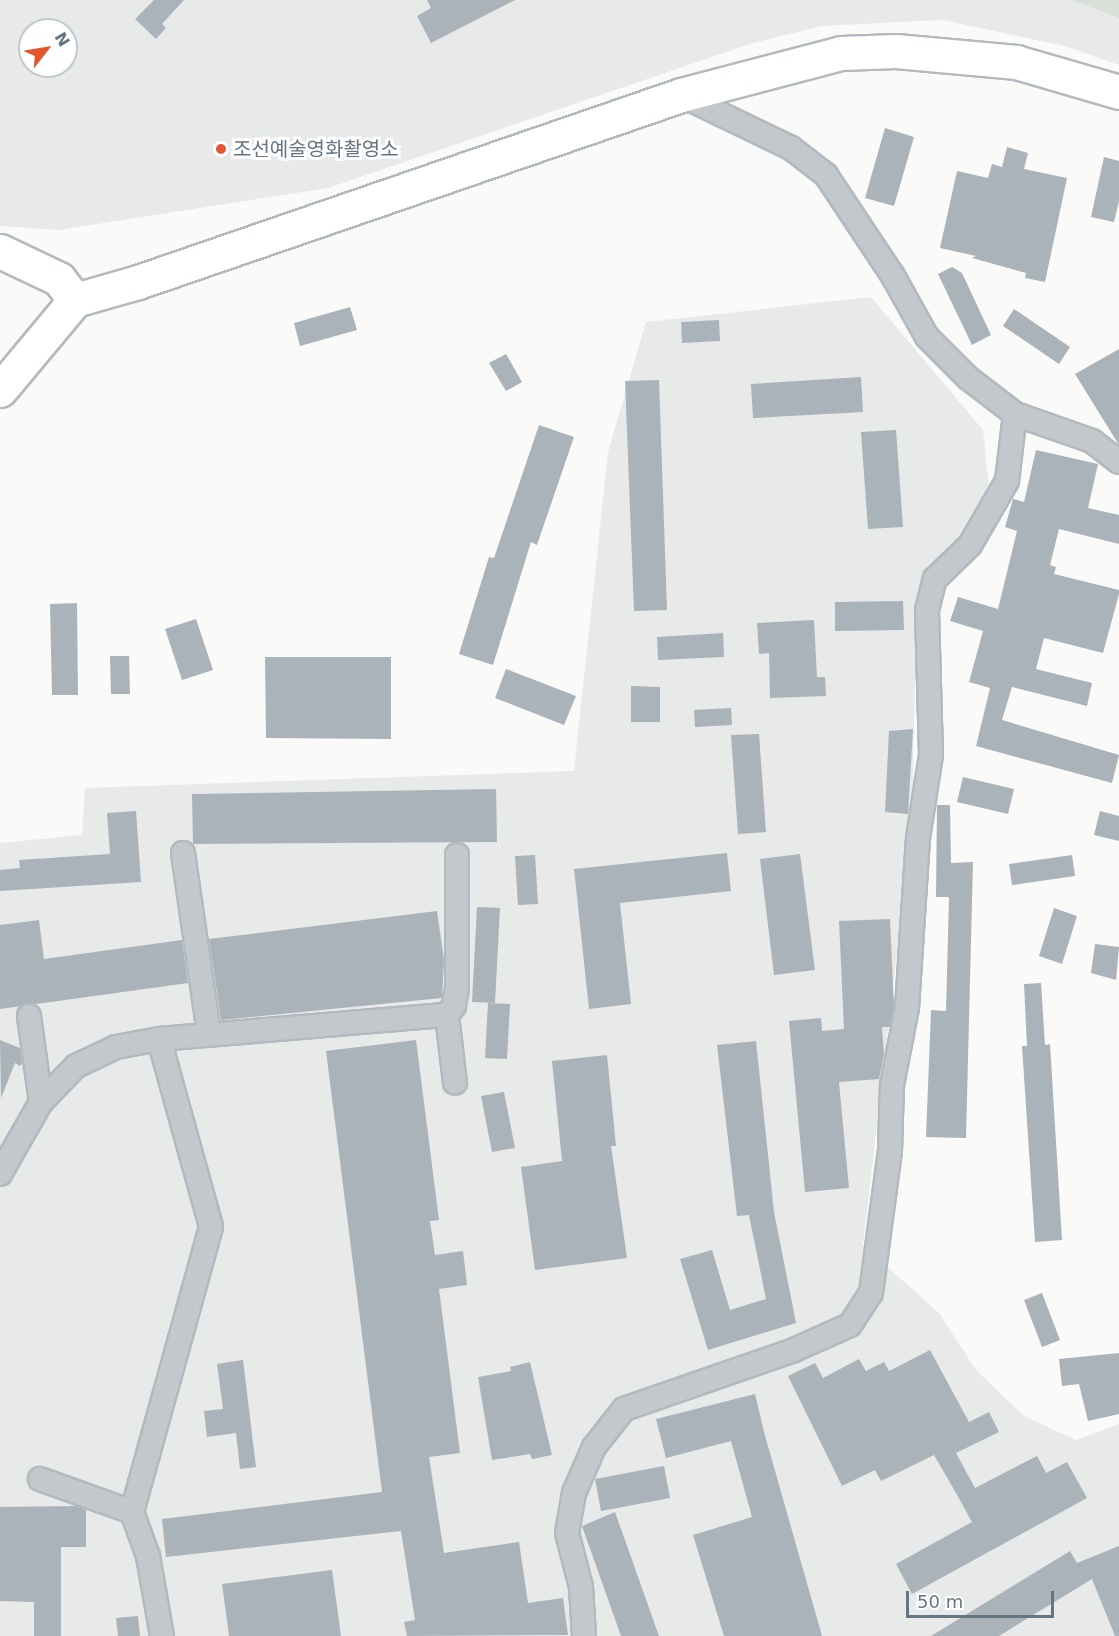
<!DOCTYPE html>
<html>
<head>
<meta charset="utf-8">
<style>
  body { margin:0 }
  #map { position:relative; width:1119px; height:1636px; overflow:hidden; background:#fafaf8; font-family:"DejaVu Sans","Noto Sans KR",sans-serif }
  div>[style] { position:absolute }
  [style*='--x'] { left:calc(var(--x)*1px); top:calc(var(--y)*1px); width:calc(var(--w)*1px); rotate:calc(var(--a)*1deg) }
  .built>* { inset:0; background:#e8e9e9 }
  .green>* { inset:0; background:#dadfd7 }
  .building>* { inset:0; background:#aab3b9 }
  .roads { filter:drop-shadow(2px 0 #b3babf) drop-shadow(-2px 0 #b3babf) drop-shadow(0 2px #b3babf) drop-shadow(0 -2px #b3babf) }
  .street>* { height:22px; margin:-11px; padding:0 11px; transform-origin:11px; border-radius:11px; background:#c3c8cc }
  .secondary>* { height:33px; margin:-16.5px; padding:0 16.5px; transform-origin:16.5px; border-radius:16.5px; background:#fff }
  .dots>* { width:16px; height:16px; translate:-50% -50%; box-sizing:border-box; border:3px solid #fff; border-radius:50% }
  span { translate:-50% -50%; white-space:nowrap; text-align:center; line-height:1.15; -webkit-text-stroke:6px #fff; paint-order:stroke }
  .poi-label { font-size:20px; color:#657683 }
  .left { translate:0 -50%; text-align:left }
  .north { position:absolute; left:18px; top:18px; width:60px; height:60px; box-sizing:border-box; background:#fff; border:2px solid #c1c8cd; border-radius:50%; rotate:59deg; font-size:16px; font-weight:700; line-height:24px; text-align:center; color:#657683 }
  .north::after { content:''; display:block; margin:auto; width:21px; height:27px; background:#e4572e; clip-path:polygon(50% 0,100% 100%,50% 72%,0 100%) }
  .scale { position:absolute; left:906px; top:1591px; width:148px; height:27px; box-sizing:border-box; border:3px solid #657683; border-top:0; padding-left:8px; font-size:18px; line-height:21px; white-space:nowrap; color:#657683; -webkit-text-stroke:4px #fff; paint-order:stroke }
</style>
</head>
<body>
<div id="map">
  <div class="built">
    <div style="clip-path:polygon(evenodd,0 0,1119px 0,1119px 65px,1065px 46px,942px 20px,822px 26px,753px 43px,328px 188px,59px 230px,0 226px,0 0,30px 30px,66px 30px,66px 66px,30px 66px,30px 30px)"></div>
    <div style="clip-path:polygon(871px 297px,983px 430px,990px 497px,917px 591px,912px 824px,863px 1245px,939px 1313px,976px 1370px,1024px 1416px,1076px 1440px,1119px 1424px,1119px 1636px,0 1636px,0 843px,82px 835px,85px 788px,574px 771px,608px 452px,646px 322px)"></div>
  </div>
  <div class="green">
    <div style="clip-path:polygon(1072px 0,1119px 0,1119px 18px)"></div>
  </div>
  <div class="building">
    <div style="clip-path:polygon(154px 0,184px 0,162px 24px,166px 28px,156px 39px,135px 19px)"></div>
    <div style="clip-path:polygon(427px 0,515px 0,431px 43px,417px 16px,431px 8px)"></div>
    <div style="clip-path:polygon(885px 128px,914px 137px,894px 206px,865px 198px)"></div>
    <div style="clip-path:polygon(1007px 147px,1028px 153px,1024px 169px,1067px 178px,1045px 282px,1025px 278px,1026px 273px,972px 258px,976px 256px,940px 248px,957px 171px,988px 178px,992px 164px,1002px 167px)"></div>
    <div style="clip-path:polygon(1104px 157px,1119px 161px,1119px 201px,1114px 222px,1091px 217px)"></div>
    <div style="clip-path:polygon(952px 267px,962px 273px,991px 335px,972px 345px,938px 274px)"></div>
    <div style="clip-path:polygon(350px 307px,357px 330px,300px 346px,294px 323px)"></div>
    <div style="clip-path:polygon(1014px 309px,1070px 347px,1059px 364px,1003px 326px)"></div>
    <div style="clip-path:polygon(719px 320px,720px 341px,682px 343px,681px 322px)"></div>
    <div style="clip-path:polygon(1119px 349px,1119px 445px,1075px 374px)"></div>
    <div style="clip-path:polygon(506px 354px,522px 382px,506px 391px,489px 363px)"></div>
    <div style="clip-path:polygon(861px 377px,863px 412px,753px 418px,751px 384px)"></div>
    <div style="clip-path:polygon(659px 380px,667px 610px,634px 611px,625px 381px)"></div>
    <div style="clip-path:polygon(539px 425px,574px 437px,537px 545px,531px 542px,493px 665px,459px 654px,489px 557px,494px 558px)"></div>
    <div style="clip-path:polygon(896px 430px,903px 527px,868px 529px,861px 432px)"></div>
    <div style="clip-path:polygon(1036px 450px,1098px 464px,1088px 508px,1119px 515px,1119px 544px,1059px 529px,1050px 565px,1056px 567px,1054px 574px,1119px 590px,1119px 594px,1103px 653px,1044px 638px,1036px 669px,1092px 683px,1087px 706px,1012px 687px,1002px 720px,1119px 755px,1112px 783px,976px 746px,990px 688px,969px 682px,983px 631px,950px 621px,958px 597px,998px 609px,1017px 531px,1005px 527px,1013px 499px,1024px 502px)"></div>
    <div style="clip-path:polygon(903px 601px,904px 630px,835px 631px,835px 602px)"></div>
    <div style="clip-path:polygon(77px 603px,78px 695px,52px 695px,50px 604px)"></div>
    <div style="clip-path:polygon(196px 619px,213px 670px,182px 680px,165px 629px)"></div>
    <div style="clip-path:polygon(814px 620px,817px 677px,825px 677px,826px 696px,770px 698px,769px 653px,759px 654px,757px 623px)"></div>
    <div style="clip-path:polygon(723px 633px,724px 657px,658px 660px,657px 637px)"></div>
    <div style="clip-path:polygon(110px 656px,129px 656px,130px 694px,111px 694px)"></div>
    <div style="clip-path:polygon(265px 657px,391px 657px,391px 739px,266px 738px)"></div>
    <div style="clip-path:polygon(506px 669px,576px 696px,564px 725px,495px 698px)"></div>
    <div style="clip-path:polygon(631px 686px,660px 687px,660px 722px,631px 722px)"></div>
    <div style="clip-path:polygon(731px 708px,732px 725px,695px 727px,694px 710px)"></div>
    <div style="clip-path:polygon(913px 729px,908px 814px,885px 812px,889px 731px)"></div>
    <div style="clip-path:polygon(759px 734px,766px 832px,738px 834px,731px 735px)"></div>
    <div style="clip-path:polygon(963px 777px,1014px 789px,1008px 814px,957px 802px)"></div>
    <div style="clip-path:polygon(496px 789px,497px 842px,193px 844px,192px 794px)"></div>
    <div style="clip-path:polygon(937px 805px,950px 805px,951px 863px,973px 862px,966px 1138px,926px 1137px,931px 1010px,946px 1011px,949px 897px,936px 897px)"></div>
    <div style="clip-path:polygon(136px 811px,141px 882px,0 891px,0 870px,20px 868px,19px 860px,110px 854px,107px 813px)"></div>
    <div style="clip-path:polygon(1100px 811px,1119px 816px,1119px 841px,1094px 835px)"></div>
    <div style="clip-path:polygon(727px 853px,731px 891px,620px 903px,631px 1004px,589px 1009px,574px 869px)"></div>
    <div style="clip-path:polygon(800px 854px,815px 970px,774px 975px,760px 859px)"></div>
    <div style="clip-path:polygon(535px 855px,538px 904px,518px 905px,515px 856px)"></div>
    <div style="clip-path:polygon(1072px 855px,1075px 876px,1012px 885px,1009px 864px)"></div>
    <div style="clip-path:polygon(477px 907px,500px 908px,495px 1003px,472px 1002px)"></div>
    <div style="clip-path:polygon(1054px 908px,1077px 916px,1062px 964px,1039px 956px)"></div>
    <div style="clip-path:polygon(437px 911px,444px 960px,442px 998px,221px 1020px,209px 939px)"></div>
    <div style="clip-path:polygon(890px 919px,894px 1006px,890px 1027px,882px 1027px,884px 1054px,879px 1079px,839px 1082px,849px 1188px,805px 1192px,789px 1021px,821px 1018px,822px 1031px,844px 1029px,839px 921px)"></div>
    <div style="clip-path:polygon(39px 920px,44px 959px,182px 940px,188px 983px,0 1009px,0 925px)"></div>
    <div style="clip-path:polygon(1095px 944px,1119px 947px,1116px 980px,1091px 973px)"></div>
    <div style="clip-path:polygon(1041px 983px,1045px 1045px,1050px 1044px,1062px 1240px,1035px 1242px,1022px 1046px,1027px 1046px,1024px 984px)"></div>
    <div style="clip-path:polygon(488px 1003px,510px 1004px,507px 1059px,485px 1058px)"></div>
    <div style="clip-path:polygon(0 1040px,20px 1048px,22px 1063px,20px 1066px,15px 1063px,1px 1098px)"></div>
    <div style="clip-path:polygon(416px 1040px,439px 1220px,430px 1221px,435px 1255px,463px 1251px,467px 1285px,439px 1289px,460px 1453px,429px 1457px,444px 1553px,519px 1542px,528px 1603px,563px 1598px,568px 1635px,407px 1636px,404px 1622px,415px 1620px,401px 1531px,166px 1557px,162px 1519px,382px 1492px,326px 1051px)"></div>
    <div style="clip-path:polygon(756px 1041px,774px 1212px,796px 1323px,708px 1350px,680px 1259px,712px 1250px,730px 1310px,766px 1299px,749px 1215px,737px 1216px,717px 1045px)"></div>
    <div style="clip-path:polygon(607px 1055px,616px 1146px,611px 1146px,627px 1258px,535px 1270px,521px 1167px,562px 1161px,552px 1061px)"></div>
    <div style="clip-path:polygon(504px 1092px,515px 1148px,492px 1152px,481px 1096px)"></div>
    <div style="clip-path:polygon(1042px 1293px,1060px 1340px,1042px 1347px,1024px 1300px)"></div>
    <div style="clip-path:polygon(930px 1350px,969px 1422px,989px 1412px,999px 1432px,956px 1453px,975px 1488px,1037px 1456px,1046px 1473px,1067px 1462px,1087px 1498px,912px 1594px,896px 1564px,972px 1522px,956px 1493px,934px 1455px,881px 1481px,875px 1470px,842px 1486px,788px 1376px,815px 1363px,823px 1378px,859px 1359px,866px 1371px,884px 1362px,889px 1371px)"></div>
    <div style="clip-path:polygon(1119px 1353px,1119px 1414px,1088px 1421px,1079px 1384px,1062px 1386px,1059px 1359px)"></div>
    <div style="clip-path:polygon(243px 1360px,256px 1467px,240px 1469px,236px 1433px,207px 1437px,204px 1411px,223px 1409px,217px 1364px)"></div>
    <div style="clip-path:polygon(530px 1362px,552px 1455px,532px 1459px,530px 1454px,492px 1460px,478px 1377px,511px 1371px,510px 1367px)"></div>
    <div style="clip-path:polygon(755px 1394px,764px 1432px,822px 1636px,724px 1636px,693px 1535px,752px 1517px,731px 1441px,666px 1458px,656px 1419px)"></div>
    <div style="clip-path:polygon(664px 1466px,670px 1498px,601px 1511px,595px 1479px)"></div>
    <div style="clip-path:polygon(76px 1506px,86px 1510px,86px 1547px,61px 1547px,61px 1636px,34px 1636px,34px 1602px,0 1601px,0 1507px)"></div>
    <div style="clip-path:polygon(615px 1512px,659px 1636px,621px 1636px,582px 1526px)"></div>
    <div style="clip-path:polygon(1119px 1546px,1119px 1636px,1115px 1636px,1092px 1579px,999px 1636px,931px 1636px,1070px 1551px,1077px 1563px)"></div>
    <div style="clip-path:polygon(332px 1570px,341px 1636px,229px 1636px,222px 1584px)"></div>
    <div style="clip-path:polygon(138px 1616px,140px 1636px,118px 1636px,116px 1618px)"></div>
  </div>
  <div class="roads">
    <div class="street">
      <div style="--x:1015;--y:414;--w:82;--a:19.3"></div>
      <div style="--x:1092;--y:441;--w:34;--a:38"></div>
      <div style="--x:183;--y:853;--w:183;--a:81.8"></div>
      <div style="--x:447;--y:1015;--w:68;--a:83.3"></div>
      <div style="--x:29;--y:1016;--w:87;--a:82.1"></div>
      <div style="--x:159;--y:1039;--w:195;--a:74.5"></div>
      <div style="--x:211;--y:1227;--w:296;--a:105.5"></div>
      <div style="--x:132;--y:1512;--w:47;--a:70"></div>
      <div style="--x:148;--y:1556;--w:81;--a:80.1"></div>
      <div style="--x:0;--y:1174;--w:83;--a:-60.3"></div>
      <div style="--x:41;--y:1102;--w:50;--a:-45.8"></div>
      <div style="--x:76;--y:1066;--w:44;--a:-25.4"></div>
      <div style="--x:116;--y:1047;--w:44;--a:-10.5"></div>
      <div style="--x:159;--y:1039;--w:289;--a:-4.8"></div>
      <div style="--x:447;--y:1015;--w:11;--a:-52"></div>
      <div style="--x:454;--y:1006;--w:18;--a:-81"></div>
      <div style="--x:457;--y:988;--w:133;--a:-90"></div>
      <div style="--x:40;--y:1479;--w:98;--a:19.7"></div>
      <div style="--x:584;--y:1636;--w:49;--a:-93.5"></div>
      <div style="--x:581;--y:1587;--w:56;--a:-104.5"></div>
      <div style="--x:567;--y:1533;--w:41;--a:-80.1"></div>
      <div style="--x:574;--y:1493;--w:50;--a:-66.5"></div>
      <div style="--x:594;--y:1447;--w:48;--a:-51.7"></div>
      <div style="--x:624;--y:1409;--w:180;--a:-19.1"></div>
      <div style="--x:794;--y:1350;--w:61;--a:-24.1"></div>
      <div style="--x:850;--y:1325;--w:38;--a:-57"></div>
      <div style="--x:871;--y:1293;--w:143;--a:-82.4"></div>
      <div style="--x:890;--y:1151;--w:66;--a:-88.3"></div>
      <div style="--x:892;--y:1085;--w:78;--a:-79"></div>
      <div style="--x:907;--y:1008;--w:170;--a:-86.3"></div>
      <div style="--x:918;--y:838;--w:84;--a:-81.1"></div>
      <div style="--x:931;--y:755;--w:145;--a:-91.6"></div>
      <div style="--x:927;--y:610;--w:32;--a:-76"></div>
      <div style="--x:935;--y:579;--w:49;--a:-44.2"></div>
      <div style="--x:970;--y:545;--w:74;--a:-60"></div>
      <div style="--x:1007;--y:481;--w:67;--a:-83.2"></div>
      <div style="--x:1015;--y:414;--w:59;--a:-142.5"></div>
      <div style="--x:968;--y:378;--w:58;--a:-135"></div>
      <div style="--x:927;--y:337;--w:70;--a:-119.1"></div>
      <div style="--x:893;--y:276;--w:121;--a:-123.6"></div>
      <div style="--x:826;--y:175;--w:44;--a:-142.4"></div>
      <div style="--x:791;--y:148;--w:122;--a:-154.3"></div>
    </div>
    <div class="secondary">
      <div style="--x:0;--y:251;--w:65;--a:25.4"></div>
      <div style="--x:59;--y:279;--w:26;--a:53"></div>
      <div style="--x:75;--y:300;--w:66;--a:-15.9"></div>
      <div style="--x:138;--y:282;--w:574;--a:-19"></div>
      <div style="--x:681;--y:95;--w:165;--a:-14.7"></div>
      <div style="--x:841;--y:53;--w:55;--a:-2.1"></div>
      <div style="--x:896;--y:51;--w:121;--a:5.2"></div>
      <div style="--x:1016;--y:62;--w:107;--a:16.2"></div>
      <div style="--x:0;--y:390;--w:117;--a:-50.2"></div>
    </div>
  </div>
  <div class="dots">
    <div style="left:221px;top:149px;background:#e4572e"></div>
  </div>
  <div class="poi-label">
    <span class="left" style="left:233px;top:149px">조선예술영화촬영소</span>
  </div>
  <div class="north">N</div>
  <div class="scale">50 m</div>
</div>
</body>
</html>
